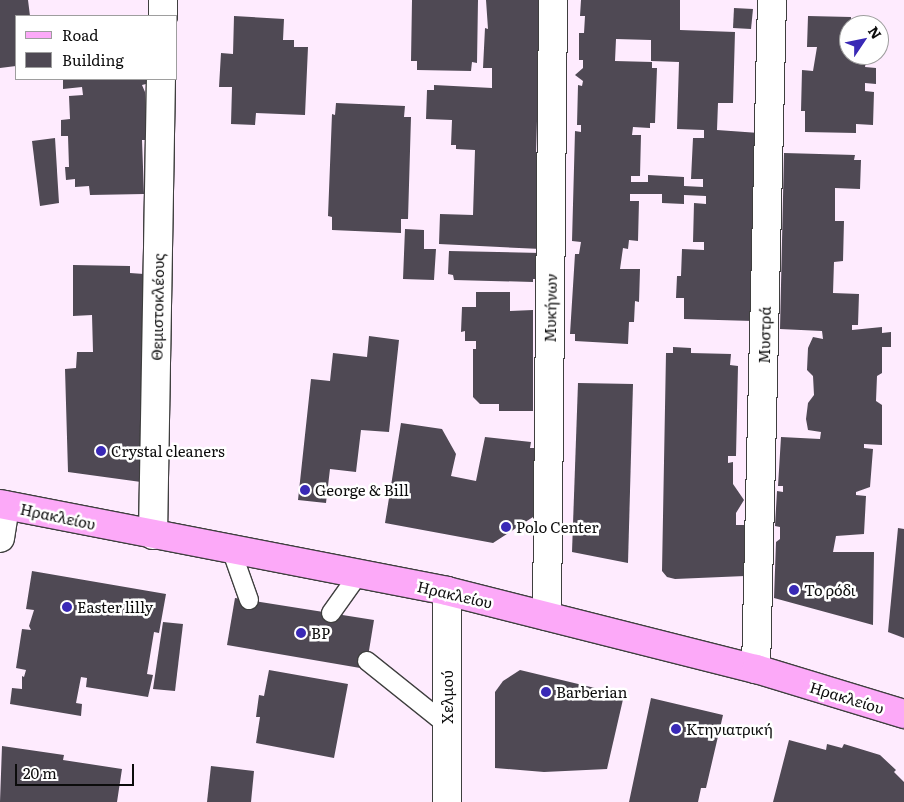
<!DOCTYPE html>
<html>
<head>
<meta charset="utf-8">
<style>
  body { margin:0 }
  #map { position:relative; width:904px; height:802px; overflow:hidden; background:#feebfe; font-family:Literata,serif }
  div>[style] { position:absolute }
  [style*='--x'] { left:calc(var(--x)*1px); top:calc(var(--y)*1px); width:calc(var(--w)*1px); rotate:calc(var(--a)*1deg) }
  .building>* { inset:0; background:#4f4954 }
  .roads { filter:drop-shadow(1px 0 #3f3f3f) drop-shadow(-1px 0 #3f3f3f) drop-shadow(0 1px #3f3f3f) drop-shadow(0 -1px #3f3f3f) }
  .service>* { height:18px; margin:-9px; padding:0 9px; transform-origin:9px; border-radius:9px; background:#fff }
  .minor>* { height:28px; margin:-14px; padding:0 14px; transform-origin:14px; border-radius:14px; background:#fff }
  .secondary>* { height:28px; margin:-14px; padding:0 14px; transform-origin:14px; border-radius:14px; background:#fca9f8 }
  .dots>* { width:14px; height:14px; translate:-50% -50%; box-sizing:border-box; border:2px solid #fff; border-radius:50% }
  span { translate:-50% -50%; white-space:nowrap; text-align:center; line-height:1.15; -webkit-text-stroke:5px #fff; paint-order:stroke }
  .street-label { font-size:15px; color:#0c0c0c }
  .poi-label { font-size:15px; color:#0c0c0c }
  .left { translate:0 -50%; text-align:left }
  .legend { position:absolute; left:15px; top:15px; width:162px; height:65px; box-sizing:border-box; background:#fff; border:1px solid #9e9e9e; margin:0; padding:6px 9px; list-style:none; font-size:15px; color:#0c0c0c }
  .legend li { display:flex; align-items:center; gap:10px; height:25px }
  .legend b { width:25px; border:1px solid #9e9e9e }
  .north { position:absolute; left:839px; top:15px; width:50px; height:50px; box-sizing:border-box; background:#fff; border:1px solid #9e9e9e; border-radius:50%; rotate:56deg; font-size:14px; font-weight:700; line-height:20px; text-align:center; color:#0c0c0c }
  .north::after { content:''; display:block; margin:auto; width:18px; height:22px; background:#3929b6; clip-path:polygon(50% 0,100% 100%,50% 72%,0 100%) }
  .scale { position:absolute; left:15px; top:764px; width:119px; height:22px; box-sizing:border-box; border:2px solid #0c0c0c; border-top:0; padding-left:6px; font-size:15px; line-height:18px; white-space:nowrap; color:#0c0c0c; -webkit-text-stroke:4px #fff; paint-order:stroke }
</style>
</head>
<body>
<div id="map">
  <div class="building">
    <div style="clip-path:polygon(0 0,28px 0,30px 16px,16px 16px,16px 66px,0 68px)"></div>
    <div style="clip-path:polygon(412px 0,478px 0,477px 63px,472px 62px,471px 71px,417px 70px,417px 61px,411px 61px)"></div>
    <div style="clip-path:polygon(486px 0,542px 0,543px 90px,538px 89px,536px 153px,545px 153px,541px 249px,439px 244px,440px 214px,473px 215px,475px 150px,456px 149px,456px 145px,451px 145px,452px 120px,426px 119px,427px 90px,434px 90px,434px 85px,492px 88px,492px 68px,483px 68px,485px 28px,488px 29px)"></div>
    <div style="clip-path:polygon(evenodd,581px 0,680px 0,680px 30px,735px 32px,733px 103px,718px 103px,717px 130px,759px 133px,753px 321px,684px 319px,684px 298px,676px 298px,677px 276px,681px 276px,682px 249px,704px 250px,704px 242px,693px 242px,694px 203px,706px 204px,706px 196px,684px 195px,684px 204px,662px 203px,662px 194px,630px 194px,630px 201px,639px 201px,638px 241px,629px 240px,628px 249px,623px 248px,620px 269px,640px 269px,639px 302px,635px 301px,634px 322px,629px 322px,628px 344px,575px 341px,575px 334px,570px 334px,575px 254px,579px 254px,581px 242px,572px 241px,575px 131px,581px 132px,581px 125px,577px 125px,578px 85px,582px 86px,583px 81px,575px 75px,583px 68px,583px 60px,579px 60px,579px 33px,584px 33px,585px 16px,580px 16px,581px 0,616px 39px,651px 40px,651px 61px,679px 62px,677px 129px,704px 130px,704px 138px,693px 138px,691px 179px,703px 179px,703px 187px,684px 186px,684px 177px,648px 175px,648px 182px,631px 182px,631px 176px,640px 176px,641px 135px,632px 135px,633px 127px,650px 128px,650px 123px,655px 123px,657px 68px,652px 68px,652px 62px,615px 61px,616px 39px)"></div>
    <div style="clip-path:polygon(734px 8px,753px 9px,751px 29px,733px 28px)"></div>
    <div style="clip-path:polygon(234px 16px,284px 19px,283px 40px,294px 40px,294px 47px,308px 47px,305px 115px,256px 113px,255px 125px,231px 124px,232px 87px,219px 87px,221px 53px,233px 54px)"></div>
    <div style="clip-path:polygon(808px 16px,851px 17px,851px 22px,881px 23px,849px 25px,849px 55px,873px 55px,873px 63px,866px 62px,865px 67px,876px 68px,876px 84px,865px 83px,865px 91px,874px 92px,873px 125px,856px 124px,856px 133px,805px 132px,805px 111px,801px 111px,802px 70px,813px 71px,817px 47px,807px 47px)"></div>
    <div style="clip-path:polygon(63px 79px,146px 79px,146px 84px,142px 85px,145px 92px,146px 140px,142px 140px,144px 194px,90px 195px,89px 186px,75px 187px,75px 179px,66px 180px,65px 167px,69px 167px,68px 136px,61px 136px,61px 120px,70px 119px,69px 96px,83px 95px,82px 87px,63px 89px)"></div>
    <div style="clip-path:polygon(336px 103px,405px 106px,404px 117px,411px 117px,408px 219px,401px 219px,401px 233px,332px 230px,332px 217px,328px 216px,332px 114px,335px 115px)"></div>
    <div style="clip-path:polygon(55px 138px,59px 203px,40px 206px,32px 141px)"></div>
    <div style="clip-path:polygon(784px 153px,855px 155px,854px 160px,861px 160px,860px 189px,835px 188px,835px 221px,844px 221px,843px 261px,834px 262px,833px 293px,859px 294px,858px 325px,852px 325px,852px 330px,882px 327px,882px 333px,891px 332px,891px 347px,882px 347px,882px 373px,877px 376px,876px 401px,882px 405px,882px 445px,864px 444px,864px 448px,873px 449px,870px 487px,856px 492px,856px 495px,866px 496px,864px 534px,836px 536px,833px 552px,874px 552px,873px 625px,774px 598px,776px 542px,780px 539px,780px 527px,775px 526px,777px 491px,783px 492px,783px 486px,778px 486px,781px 437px,820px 439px,821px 432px,808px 430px,806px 419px,808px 403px,814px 395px,813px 376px,807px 370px,808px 348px,813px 337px,823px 339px,822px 331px,780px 329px)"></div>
    <div style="clip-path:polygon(405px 229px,424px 230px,424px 249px,436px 249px,434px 280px,403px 279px)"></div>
    <div style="clip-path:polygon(449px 251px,541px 253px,540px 279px,533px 279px,533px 282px,454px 280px,453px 275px,448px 274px)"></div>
    <div style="clip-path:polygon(73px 265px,130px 266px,130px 273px,144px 274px,141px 482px,68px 472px,65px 369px,76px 368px,77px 352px,93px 352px,92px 315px,73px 316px)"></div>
    <div style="clip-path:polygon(476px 292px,510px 292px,510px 311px,533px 310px,533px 411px,499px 411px,499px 404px,480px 404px,473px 397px,473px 349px,476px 349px,476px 341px,465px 341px,465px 331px,461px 332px,462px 307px,476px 307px)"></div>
    <div style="clip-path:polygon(369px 336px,399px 340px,389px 432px,361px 430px,356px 472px,330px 469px,326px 503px,298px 500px,311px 379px,330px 381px,333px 353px,367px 357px)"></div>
    <div style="clip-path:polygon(673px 347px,691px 348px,691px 353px,731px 354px,730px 365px,738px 366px,736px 456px,728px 456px,728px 463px,733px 462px,733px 484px,744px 500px,736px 513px,736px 525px,746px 525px,745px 576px,675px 579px,667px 577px,662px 571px,666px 353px,673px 353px)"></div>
    <div style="clip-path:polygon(578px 383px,633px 384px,628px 563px,572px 552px)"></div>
    <div style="clip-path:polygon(401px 423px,442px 429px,456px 454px,451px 476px,476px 481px,485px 437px,531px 442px,530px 448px,536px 448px,533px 517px,493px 543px,385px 523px)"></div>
    <div style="clip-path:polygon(898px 528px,904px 529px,904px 638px,888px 632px)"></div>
    <div style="clip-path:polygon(32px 571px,166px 594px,159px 633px,154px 632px,147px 674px,153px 675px,148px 697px,86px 687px,87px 678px,81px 677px,76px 703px,82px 704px,81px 716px,10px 704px,12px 688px,22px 689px,22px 676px,24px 677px,26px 670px,16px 668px,22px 629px,31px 630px,29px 626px,34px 610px,26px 609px)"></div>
    <div style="clip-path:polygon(235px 598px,374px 620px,366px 669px,227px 645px)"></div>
    <div style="clip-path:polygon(163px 622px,183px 624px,175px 691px,153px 689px)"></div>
    <div style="clip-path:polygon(269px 670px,348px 684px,334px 758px,256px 743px,260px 717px,256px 717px,259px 695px,264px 696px)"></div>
    <div style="clip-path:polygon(520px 670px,624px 695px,607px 769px,544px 772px,495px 768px,495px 692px,503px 681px)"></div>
    <div style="clip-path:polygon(651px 698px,723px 715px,706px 788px,701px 788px,698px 802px,629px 802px)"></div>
    <div style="clip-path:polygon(789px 740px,826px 750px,827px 744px,842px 748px,844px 744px,880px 755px,896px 770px,894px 772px,904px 782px,904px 802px,773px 802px)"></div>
    <div style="clip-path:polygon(2px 746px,64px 755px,63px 760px,122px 769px,117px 802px,0 802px)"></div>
    <div style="clip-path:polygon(211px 766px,254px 771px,251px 802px,207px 802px)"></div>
  </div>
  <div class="roads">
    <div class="service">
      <div style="--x:232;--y:552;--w:51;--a:70.5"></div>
      <div style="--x:331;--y:613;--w:47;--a:-54.6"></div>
      <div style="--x:367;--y:661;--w:102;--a:38.7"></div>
    </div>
    <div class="minor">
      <div style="--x:163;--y:16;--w:16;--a:-90"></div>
      <div style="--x:153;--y:535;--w:456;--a:-89"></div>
      <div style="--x:0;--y:538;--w:33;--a:-81"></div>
      <div style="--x:547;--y:616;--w:616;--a:-89.44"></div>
      <div style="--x:756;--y:669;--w:669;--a:-88.63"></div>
      <div style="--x:447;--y:802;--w:211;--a:-90"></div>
    </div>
    <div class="secondary">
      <div style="--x:0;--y:504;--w:455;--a:11"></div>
      <div style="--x:447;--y:591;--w:319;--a:14.2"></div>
      <div style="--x:756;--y:669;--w:155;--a:16.9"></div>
    </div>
  </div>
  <div class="dots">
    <div style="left:101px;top:451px;background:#3929b6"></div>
    <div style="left:305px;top:490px;background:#3929b6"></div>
    <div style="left:506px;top:527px;background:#3929b6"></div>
    <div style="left:794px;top:590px;background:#3929b6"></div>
    <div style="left:67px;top:607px;background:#3929b6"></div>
    <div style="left:301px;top:633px;background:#3929b6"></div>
    <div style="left:546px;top:692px;background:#3929b6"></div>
    <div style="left:676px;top:729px;background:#3929b6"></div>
  </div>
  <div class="street-label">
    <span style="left:157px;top:307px;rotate:-89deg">Θεμιστοκλέους</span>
    <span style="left:550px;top:308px;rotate:-89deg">Μυκήνων</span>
    <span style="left:764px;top:335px;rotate:-89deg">Μυστρά</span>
    <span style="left:58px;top:516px;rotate:12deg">Ηρακλείου</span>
    <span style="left:455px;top:594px;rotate:13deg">Ηρακλείου</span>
    <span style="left:447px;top:697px;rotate:-90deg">Χελμού</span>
    <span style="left:847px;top:697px;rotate:17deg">Ηρακλείου</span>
  </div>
  <div class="poi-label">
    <span class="left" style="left:111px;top:451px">Crystal cleaners</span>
    <span class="left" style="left:315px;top:490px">George &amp; Bill</span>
    <span class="left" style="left:516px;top:527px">Polo Center</span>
    <span class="left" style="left:804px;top:590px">Το ρόδι</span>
    <span class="left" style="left:77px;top:607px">Easter lilly</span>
    <span class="left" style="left:311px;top:633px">BP</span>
    <span class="left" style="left:556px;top:692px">Barberian</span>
    <span class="left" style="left:686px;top:729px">Κτηνιατρική</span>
  </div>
  <ul class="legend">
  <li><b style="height:6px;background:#fca9f8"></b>Road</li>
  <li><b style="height:14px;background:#4f4954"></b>Building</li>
  </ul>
  <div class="north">N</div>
  <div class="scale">20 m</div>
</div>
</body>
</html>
